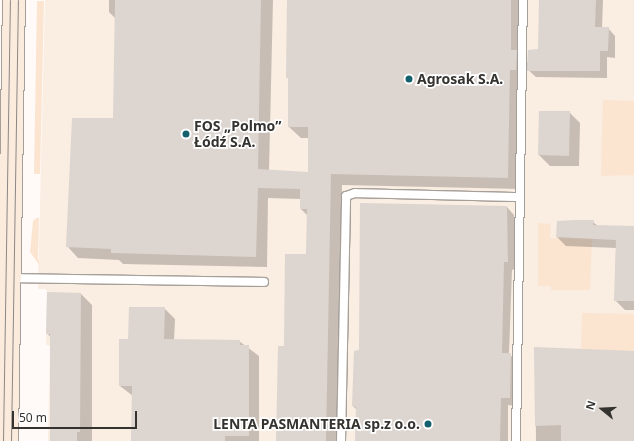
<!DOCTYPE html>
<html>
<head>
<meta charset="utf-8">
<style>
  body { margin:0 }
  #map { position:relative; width:634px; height:441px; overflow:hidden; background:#fffaf7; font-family:"Noto Sans",sans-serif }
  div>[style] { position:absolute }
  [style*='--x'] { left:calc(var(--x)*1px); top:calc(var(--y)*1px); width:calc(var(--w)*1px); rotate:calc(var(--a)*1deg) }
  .built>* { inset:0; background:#faede1 }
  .green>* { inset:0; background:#fbe4d0 }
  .shadow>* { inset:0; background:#0003 }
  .building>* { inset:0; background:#dcd5d0 }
  .roads { filter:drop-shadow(1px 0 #a59f99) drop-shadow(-1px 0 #a59f99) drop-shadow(0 1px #a59f99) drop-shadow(0 -1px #a59f99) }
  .lane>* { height:8px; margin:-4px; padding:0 4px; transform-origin:4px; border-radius:4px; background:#fff }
  .secondary>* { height:22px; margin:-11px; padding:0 11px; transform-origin:11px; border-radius:11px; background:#fbebdc }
  .tram>* { height:1px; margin:-0.5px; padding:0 0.5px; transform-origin:0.5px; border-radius:0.5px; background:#8a8784 }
  .dots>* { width:11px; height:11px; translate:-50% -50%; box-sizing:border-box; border:2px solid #fff; border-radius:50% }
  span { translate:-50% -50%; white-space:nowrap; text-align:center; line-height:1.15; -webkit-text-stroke:3.5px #fff; paint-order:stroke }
  .poi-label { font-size:14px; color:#353330; font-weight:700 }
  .left { translate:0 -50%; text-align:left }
  .right { translate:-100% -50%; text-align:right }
  .north { position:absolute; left:582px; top:389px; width:40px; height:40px; -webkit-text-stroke:3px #fff; paint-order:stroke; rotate:288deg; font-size:11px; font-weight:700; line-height:16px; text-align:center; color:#353330 }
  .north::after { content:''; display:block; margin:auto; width:14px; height:18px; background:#353330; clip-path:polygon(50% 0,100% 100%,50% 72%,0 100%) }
  .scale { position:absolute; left:12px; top:411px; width:125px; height:18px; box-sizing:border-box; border:2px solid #353330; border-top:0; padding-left:5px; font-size:12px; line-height:14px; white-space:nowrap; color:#353330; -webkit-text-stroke:3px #fff; paint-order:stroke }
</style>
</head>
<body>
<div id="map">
  <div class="built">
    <div style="clip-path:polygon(45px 0,634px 0,634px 441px,48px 441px,50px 346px,46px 345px,47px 292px,46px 289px,38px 289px)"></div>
  </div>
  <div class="green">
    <div style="clip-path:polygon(37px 1px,44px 1px,40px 174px,34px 174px)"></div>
    <div style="clip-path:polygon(603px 100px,634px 101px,634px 175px,601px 176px)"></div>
    <div style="clip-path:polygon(36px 218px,39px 218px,38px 258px,40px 266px,30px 252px,33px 221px)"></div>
    <div style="clip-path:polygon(538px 223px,551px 224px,550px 238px,592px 239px,590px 290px,551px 290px,551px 286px,538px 286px)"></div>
    <div style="clip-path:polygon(582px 313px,634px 314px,634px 351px,581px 351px)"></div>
  </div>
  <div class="shadow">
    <div style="clip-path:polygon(109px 0,273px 0,269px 171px,309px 173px,309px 138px,301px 138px,289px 127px,289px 80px,287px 77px,288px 0,522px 0,521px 56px,528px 63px,539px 50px,540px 0,603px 0,602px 28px,608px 28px,615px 36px,615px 58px,607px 57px,607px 78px,536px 77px,527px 69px,527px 81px,521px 81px,519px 189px,342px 185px,337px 441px,277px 441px,285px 348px,307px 255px,308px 216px,301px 209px,301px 199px,268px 198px,267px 267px,123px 264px,119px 260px,78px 258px,67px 246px,114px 119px,116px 19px,109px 12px)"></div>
    <div style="clip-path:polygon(540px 112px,569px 112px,580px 123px,579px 166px,550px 166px,539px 155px)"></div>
    <div style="clip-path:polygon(507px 207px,514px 215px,515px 269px,512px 270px,509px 354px,518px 362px,517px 406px,508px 405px,508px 441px,356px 441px,357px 410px,353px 406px,360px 351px)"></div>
    <div style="clip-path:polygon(593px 222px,598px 226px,634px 227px,634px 310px,625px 310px,615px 300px,616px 248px,566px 246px,557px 237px)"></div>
    <div style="clip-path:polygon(81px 294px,92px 305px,92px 441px,51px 441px,51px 338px,47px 333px)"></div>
    <div style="clip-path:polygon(164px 308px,175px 319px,174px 341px,239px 341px,259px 356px,259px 441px,132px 441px,133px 396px,120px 386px,129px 340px)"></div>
    <div style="clip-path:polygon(535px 348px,634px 352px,634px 441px,536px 441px)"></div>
  </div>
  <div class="building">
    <div style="clip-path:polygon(115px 0,261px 0,258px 169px,308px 172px,308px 127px,288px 127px,288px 78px,286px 78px,287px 0,511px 0,511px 50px,517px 50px,516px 70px,510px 70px,508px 178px,331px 174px,326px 441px,276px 441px,278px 346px,284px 346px,285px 254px,306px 254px,307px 209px,300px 209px,300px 189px,258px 188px,256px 257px,111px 253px,111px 249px,66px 247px,72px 118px,113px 118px)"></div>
    <div style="clip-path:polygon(539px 0,596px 0,595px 27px,609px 27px,608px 51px,600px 51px,600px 71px,527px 71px,528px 50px,538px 49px)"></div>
    <div style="clip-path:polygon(539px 111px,570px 111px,569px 156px,538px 155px)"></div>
    <div style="clip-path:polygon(360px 203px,507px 206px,508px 262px,504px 262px,502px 353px,511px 353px,510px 398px,501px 398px,500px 441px,355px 441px,356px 407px,352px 406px,354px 351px,359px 350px)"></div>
    <div style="clip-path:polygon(576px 220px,594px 220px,593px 225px,634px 226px,634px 301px,614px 301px,616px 240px,556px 237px,557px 221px)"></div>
    <div style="clip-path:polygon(47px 292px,81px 293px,80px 432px,77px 432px,77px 441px,50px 441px,50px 334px,46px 334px)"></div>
    <div style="clip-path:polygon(129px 307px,165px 307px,164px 339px,240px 340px,240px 345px,249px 345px,249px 436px,225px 436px,225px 441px,131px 441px,132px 386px,119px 386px,119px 339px,128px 339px)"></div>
    <div style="clip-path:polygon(534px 347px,634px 351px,634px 441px,561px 441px,561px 425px,535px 426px)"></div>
  </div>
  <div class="roads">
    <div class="lane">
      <div style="--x:11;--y:278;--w:253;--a:0.9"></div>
      <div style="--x:341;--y:441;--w:245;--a:-88.8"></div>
      <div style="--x:346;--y:196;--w:9;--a:-18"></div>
      <div style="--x:355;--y:193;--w:165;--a:1.4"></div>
      <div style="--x:516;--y:441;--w:441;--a:-89.1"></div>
    </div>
    <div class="secondary">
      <div style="--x:7;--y:441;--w:441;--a:-89.1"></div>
    </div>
  </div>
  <div class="tram">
    <div style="--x:3;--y:441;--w:441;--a:-89.1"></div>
    <div style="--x:11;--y:441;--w:441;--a:-89.1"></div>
  </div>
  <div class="dots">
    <div style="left:409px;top:79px;background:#14606d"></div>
    <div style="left:186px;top:134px;background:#14606d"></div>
    <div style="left:428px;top:424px;background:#14606d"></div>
  </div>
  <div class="poi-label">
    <span class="left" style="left:417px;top:79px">Agrosak S.A.</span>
    <span class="left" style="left:194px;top:134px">FOS „Polmo”<br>Łódź S.A.</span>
    <span class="right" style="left:420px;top:424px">LENTA PASMANTERIA sp.z o.o.</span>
  </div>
  <div class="north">N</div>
  <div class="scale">50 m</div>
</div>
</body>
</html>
